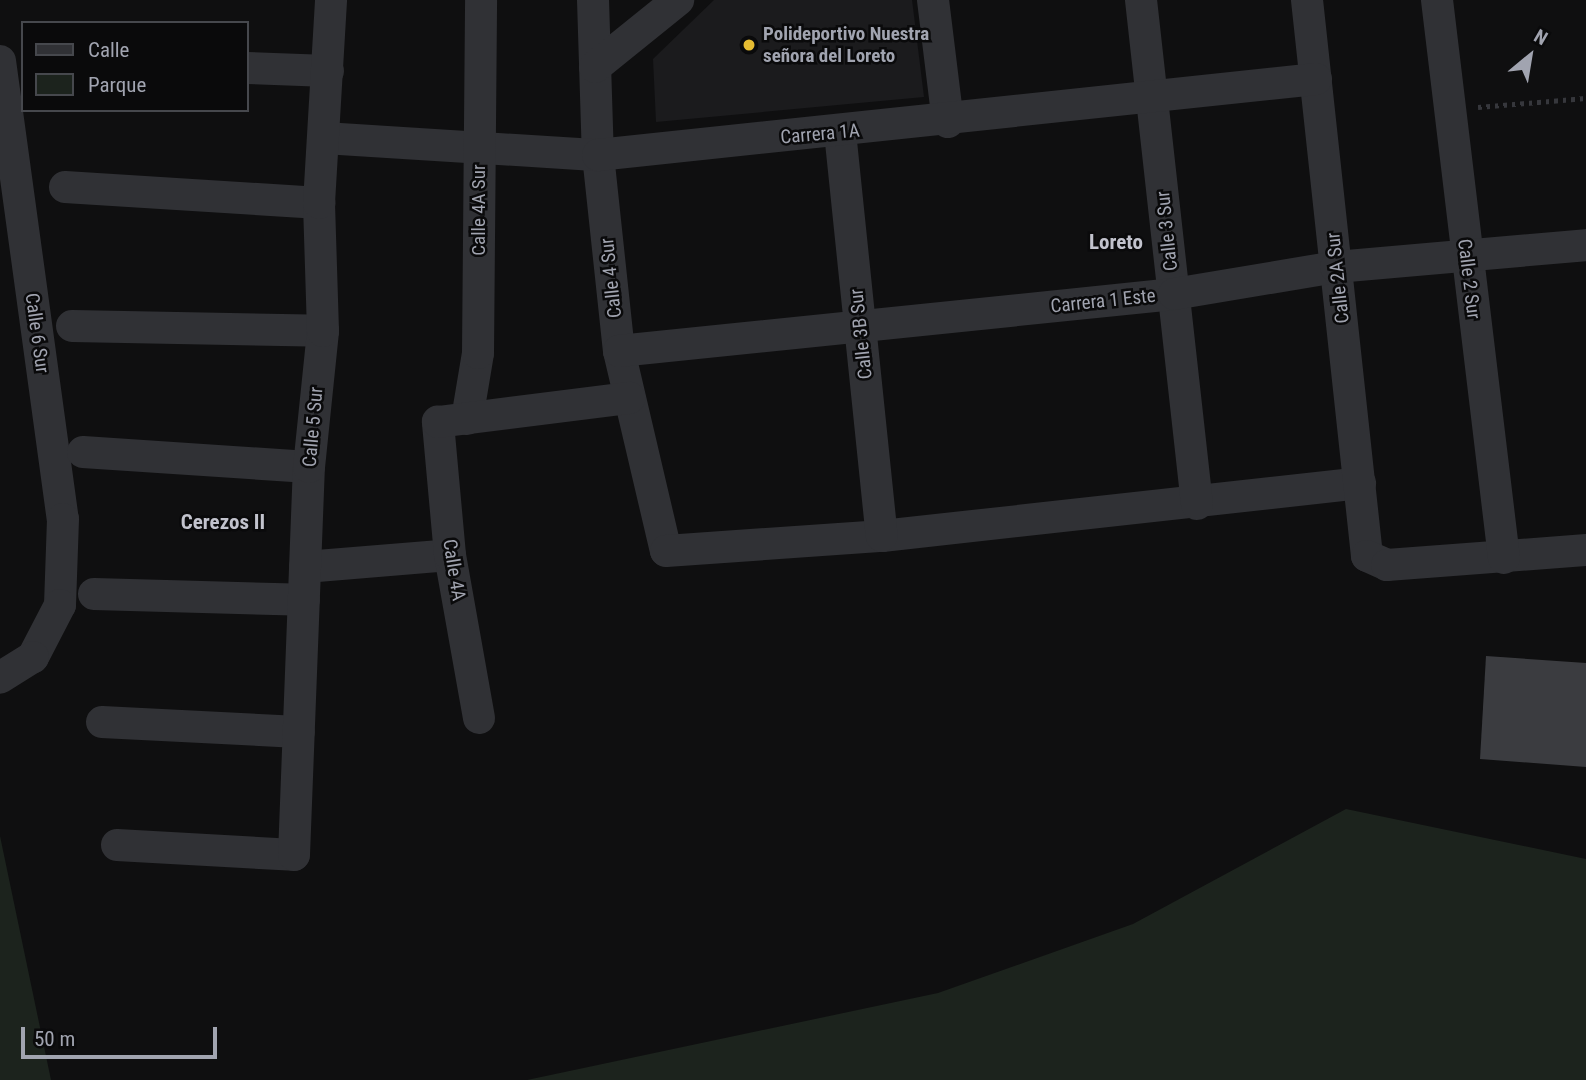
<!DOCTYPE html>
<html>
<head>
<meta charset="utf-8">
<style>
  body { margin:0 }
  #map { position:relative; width:1586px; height:1080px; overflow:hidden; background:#0f0f10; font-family:"Roboto Condensed",sans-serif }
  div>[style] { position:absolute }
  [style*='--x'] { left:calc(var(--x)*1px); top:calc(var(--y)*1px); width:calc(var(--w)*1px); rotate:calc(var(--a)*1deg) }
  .built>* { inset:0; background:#1b1b1d }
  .green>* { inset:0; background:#1c231d }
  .building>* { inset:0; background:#3b3c40 }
  .path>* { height:4.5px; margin-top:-2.25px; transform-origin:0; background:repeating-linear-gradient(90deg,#36373c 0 3.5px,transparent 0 8.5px) }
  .minor>* { height:32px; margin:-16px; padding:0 16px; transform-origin:16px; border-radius:16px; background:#303135 }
  .dots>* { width:19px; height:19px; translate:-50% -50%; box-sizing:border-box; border:4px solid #0a0a0b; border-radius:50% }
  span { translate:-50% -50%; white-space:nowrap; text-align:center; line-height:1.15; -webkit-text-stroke:5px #0a0a0b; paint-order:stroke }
  .poi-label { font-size:19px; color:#a1a4b0; font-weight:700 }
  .left { translate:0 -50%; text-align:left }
  .street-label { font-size:19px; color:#a1a4b0 }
  .neighbourhood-label { font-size:21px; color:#c2c3cd; font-weight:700 }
  .legend { position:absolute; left:21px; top:21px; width:228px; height:91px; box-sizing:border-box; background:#0a0a0b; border:2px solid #46484d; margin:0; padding:9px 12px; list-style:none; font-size:21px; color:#a1a4b0 }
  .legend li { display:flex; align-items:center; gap:14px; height:35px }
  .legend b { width:35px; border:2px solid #46484d }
  .north { position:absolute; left:1495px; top:21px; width:70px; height:70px; -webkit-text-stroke:5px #0a0a0b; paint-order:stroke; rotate:30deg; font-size:19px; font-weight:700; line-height:28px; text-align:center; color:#a1a4b0 }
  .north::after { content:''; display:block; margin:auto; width:24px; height:32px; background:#a1a4b0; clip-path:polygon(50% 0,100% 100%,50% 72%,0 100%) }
  .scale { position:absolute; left:21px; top:1027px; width:196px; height:32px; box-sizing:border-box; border:4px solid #a1a4b0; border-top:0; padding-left:9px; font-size:21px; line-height:24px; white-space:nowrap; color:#a1a4b0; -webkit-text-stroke:5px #0a0a0b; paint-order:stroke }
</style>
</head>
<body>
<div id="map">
  <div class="built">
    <div style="clip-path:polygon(714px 0,912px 0,924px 97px,656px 122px,653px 59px)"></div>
  </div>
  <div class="green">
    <div style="clip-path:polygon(1346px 809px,1586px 859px,1586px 1080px,527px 1080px,938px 993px,1133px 924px)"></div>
    <div style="clip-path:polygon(0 836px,51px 1080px,0 1080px)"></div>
  </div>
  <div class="building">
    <div style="clip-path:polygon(1486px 656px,1586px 663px,1586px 767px,1480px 759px)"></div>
  </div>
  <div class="path">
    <div style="--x:1478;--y:107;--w:108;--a:-4.8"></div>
  </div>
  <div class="minor">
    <div style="--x:593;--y:0;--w:155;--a:88.2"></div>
    <div style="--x:598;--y:155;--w:197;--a:83.9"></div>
    <div style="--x:619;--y:351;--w:205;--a:76.8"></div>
    <div style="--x:666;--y:551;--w:217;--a:-4"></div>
    <div style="--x:882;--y:536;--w:481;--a:-6.3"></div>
    <div style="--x:933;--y:0;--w:123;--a:83"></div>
    <div style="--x:1141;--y:0;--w:507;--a:83.66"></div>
    <div style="--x:1307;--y:0;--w:559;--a:83.84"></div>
    <div style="--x:1367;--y:556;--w:22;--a:24"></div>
    <div style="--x:1387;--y:565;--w:200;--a:-4.3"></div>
    <div style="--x:1437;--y:0;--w:562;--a:83.15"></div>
    <div style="--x:0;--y:61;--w:462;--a:82.2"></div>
    <div style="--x:63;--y:519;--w:86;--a:92"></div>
    <div style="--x:60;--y:605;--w:59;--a:117.4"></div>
    <div style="--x:33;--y:657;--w:39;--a:148"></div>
    <div style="--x:595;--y:67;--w:107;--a:-38.9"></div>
    <div style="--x:247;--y:68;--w:81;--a:2.1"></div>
    <div style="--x:840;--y:132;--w:406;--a:84.1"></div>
    <div style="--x:324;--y:138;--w:275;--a:3.6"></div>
    <div style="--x:598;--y:155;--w:722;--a:-6.04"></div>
    <div style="--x:65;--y:187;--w:255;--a:3.6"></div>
    <div style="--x:72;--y:326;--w:251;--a:1.1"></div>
    <div style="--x:619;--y:351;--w:558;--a:-5.86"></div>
    <div style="--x:1174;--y:294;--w:164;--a:-9.5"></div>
    <div style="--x:1336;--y:267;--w:251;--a:-5"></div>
    <div style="--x:467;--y:419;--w:67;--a:-80.5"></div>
    <div style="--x:478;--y:353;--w:353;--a:-89.5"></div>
    <div style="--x:83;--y:452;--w:226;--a:3.8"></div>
    <div style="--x:305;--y:567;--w:145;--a:-4.7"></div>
    <div style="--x:94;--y:594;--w:210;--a:1.6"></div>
    <div style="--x:479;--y:718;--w:166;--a:-100.1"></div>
    <div style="--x:450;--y:555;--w:134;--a:-95.2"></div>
    <div style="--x:438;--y:422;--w:193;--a:-7.2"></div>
    <div style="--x:102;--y:722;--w:197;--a:2.9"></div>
    <div style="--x:117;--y:845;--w:177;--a:3.2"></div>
    <div style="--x:294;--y:855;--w:388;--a:-87.8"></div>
    <div style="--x:309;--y:467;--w:137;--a:-84.1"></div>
    <div style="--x:323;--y:331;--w:128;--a:-91.8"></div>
    <div style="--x:319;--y:203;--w:203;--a:-86.6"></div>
  </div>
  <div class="dots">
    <div style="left:749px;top:45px;background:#e6bc32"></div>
  </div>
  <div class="poi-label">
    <span class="left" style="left:763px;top:45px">Polideportivo Nuestra<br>señora del Loreto</span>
  </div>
  <div class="street-label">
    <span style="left:820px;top:134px;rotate:-5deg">Carrera 1A</span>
    <span style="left:479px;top:210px;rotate:-90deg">Calle 4A Sur</span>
    <span style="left:1167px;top:231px;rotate:-96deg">Calle 3 Sur</span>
    <span style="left:611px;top:278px;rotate:-96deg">Calle 4 Sur</span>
    <span style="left:1338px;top:278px;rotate:-96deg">Calle 2A Sur</span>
    <span style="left:1469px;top:279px;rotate:83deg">Calle 2 Sur</span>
    <span style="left:1103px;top:301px;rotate:-6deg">Carrera 1 Este</span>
    <span style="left:37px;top:333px;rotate:82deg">Calle 6 Sur</span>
    <span style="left:861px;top:334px;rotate:-96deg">Calle 3B Sur</span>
    <span style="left:313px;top:427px;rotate:-85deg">Calle 5 Sur</span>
    <span style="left:454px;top:570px;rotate:81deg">Calle 4A</span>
  </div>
  <div class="neighbourhood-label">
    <span style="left:1116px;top:242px">Loreto</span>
    <span style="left:223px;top:522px">Cerezos II</span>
  </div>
  <ul class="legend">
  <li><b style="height:9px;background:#303135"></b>Calle</li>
  <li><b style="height:19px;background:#1c231d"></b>Parque</li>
  </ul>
  <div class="north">N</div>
  <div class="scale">50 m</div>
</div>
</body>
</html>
